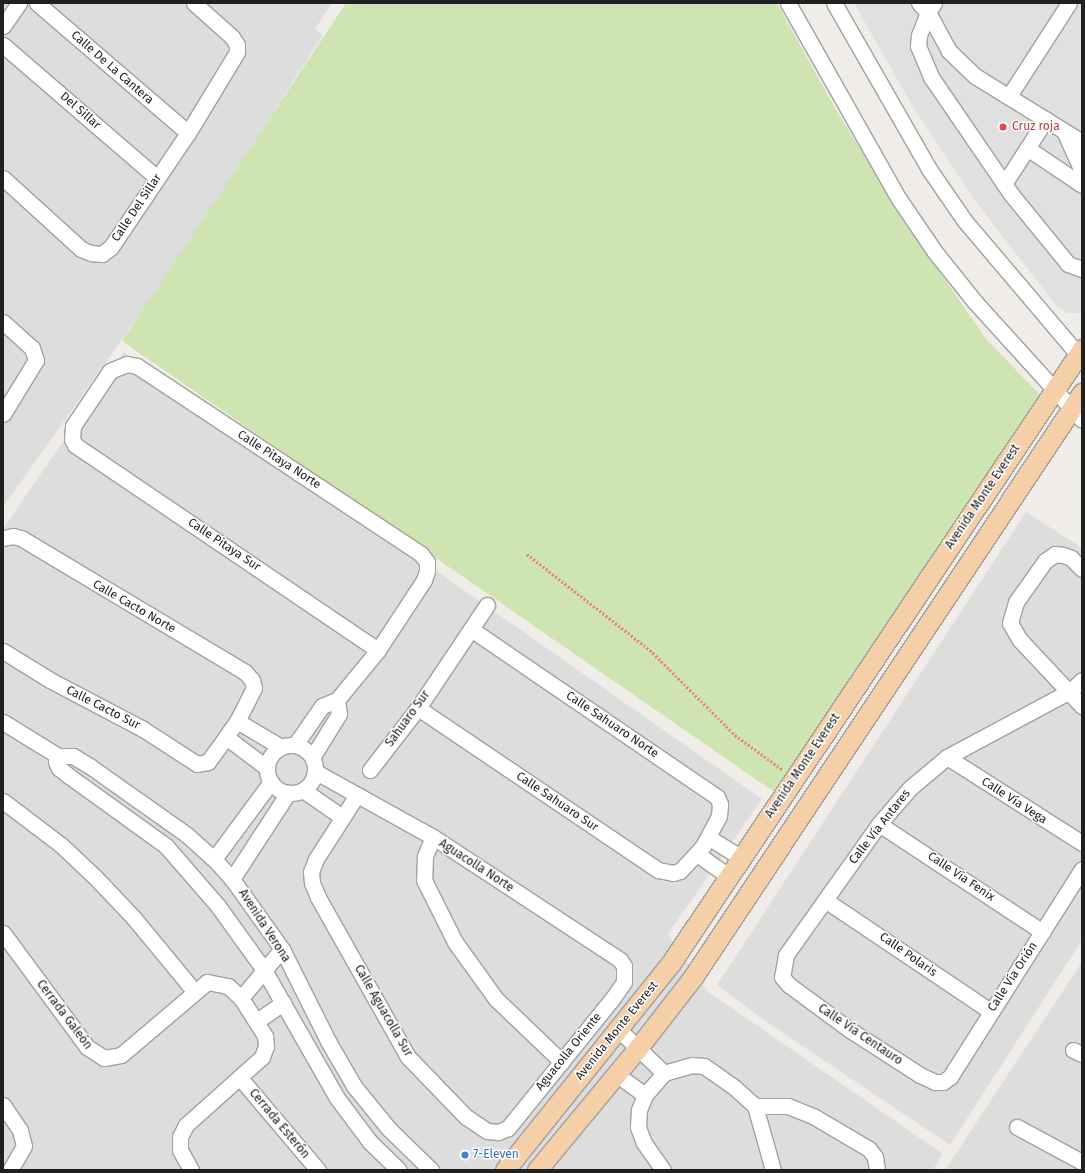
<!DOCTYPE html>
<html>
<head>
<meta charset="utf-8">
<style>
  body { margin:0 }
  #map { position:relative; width:1085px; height:1173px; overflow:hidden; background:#f0ede8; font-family:"Fira Sans",sans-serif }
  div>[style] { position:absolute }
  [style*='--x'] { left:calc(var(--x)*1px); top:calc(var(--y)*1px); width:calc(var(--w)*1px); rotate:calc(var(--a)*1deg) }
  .residential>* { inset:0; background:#dedddd }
  .grass>* { inset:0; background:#cee5b2 }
  .parking>* { inset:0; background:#e0e0e0 }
  .path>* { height:2.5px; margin-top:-1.25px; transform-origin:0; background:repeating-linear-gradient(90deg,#ee807a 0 2px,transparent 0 4px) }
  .roads { filter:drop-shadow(1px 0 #a1a1a1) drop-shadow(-1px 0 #a1a1a1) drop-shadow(0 1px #a1a1a1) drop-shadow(0 -1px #a1a1a1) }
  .minor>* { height:15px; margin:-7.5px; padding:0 7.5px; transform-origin:7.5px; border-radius:7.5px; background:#fff }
  .minor>.ring { margin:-7.5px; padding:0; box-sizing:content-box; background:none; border:15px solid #fff; border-radius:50% }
  .major>* { height:19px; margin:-9.5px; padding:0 9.5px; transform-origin:9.5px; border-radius:9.5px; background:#f4cfa8 }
  .dots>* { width:11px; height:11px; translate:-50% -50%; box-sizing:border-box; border:2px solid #fff; border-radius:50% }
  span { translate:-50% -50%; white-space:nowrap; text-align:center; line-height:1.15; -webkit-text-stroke:3px #fff; paint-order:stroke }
  .street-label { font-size:12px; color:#202020 }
  .health-label { font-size:12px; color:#be3a42 }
  .left { translate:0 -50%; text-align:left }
  .shop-label { font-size:12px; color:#366cbe }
  .frame { position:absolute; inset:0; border:4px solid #202020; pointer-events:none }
</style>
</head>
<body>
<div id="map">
  <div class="residential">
    <div style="clip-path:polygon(3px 3px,332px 3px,315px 29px,323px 35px,167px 276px,3px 507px)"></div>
    <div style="clip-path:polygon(124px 352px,762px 799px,668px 934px,707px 991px,943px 1154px,933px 1170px,3px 1170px,3px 529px)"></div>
    <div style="clip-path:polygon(1026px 512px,1082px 548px,1082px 940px,950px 1145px,761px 1018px,717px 985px)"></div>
    <div style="clip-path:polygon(1082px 962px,1082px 1170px,945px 1170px)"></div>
  </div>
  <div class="grass">
    <div style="clip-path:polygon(346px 3px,777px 3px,836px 110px,916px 238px,987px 340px,1043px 398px,780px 796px,122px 341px)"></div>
  </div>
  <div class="parking">
    <div style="clip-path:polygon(854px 3px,1082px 3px,1082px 313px,1068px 313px,1057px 307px,974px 199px,912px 105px)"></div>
  </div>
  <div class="path">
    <div style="--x:527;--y:554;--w:156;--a:38"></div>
    <div style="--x:650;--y:650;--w:120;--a:45"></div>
    <div style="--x:735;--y:735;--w:59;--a:36.1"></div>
  </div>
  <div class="roads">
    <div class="minor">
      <div style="--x:37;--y:3;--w:199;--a:40.7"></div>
      <div style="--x:788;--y:3;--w:225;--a:60.5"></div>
      <div style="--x:899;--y:199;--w:64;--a:55.8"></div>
      <div style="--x:935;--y:252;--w:64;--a:51.3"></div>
      <div style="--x:975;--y:302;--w:159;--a:47.8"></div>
      <div style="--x:834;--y:3;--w:191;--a:60.2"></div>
      <div style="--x:929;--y:169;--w:62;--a:55.5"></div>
      <div style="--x:964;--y:220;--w:182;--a:49.7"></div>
      <div style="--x:919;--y:3;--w:13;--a:45"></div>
      <div style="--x:928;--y:12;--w:11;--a:-56"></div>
      <div style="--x:928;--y:12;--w:25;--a:111"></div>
      <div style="--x:919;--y:35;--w:11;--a:95"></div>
      <div style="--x:918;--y:46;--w:34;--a:67"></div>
      <div style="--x:931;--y:77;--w:142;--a:55.6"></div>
      <div style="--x:1011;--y:194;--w:90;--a:50.8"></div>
      <div style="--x:1068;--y:264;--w:15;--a:20"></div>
      <div style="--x:928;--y:12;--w:44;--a:61.7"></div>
      <div style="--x:949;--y:51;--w:36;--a:44"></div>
      <div style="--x:975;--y:76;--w:126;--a:31.7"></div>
      <div style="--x:3;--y:26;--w:28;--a:-55"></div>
      <div style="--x:3;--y:45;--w:203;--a:40.8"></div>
      <div style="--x:1009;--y:96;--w:111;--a:-57.2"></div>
      <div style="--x:1064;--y:131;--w:44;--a:65.8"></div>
      <div style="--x:1027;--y:148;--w:66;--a:33.9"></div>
      <div style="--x:3;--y:178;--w:105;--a:42.3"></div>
      <div style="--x:81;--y:249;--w:11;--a:22"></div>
      <div style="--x:91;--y:253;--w:11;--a:5"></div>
      <div style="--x:102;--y:254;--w:11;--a:-38"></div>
      <div style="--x:111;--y:247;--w:138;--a:-56"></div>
      <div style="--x:188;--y:133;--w:95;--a:-58.8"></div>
      <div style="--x:237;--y:52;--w:7;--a:-90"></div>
      <div style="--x:237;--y:45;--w:9;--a:-122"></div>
      <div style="--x:232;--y:37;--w:51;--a:-138.2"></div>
      <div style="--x:1004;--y:184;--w:77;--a:-57.1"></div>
      <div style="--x:3;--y:322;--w:39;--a:42"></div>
      <div style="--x:32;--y:348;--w:13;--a:72"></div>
      <div style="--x:36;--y:360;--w:63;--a:121.4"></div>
      <div style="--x:3;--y:538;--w:10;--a:-11"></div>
      <div style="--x:13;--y:536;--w:8;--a:14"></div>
      <div style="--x:21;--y:538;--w:261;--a:30.9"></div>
      <div style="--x:245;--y:672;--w:11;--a:49"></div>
      <div style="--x:252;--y:680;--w:8;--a:76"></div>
      <div style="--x:254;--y:688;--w:37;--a:117"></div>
      <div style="--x:237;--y:721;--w:33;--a:125"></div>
      <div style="--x:218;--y:748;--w:17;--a:126"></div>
      <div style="--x:208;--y:762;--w:11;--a:170"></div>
      <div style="--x:197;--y:764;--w:64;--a:-147.1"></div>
      <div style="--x:143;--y:729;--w:105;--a:-152.2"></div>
      <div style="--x:50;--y:680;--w:55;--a:-148.3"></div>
      <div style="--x:1082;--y:569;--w:16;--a:-135"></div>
      <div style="--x:1071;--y:558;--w:9;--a:-159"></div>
      <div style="--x:1063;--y:555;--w:8;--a:-173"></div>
      <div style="--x:1055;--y:554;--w:12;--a:145"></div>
      <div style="--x:1045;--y:561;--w:50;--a:125.3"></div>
      <div style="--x:1016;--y:602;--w:22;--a:106"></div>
      <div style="--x:1010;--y:623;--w:20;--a:60"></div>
      <div style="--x:1020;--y:640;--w:91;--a:46.8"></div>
      <div style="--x:1082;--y:680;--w:16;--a:137"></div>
      <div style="--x:1070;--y:691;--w:140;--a:151.8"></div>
      <div style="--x:947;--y:757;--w:48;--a:140"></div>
      <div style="--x:910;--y:788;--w:48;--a:130.7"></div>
      <div style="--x:879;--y:824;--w:161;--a:125.4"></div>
      <div style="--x:786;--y:955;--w:22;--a:100"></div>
      <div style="--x:782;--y:977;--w:11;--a:49"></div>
      <div style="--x:789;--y:985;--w:76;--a:36.4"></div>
      <div style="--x:850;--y:1030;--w:83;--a:32.7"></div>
      <div style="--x:920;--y:1075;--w:17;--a:25"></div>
      <div style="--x:935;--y:1082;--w:8;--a:0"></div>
      <div style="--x:943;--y:1082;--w:9;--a:-36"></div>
      <div style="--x:950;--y:1077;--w:246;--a:-57.6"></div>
      <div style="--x:418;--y:708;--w:290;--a:34"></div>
      <div style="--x:658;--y:870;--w:15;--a:11"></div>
      <div style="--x:673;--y:873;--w:7;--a:-16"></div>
      <div style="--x:680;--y:871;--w:34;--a:-47"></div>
      <div style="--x:703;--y:846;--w:34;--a:-62"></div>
      <div style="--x:719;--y:816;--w:12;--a:-85"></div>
      <div style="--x:720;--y:804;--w:8;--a:-113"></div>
      <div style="--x:717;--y:797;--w:298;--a:-145.7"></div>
      <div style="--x:237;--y:721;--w:51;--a:30.6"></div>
      <div style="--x:3;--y:722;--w:65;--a:31.7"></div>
      <div style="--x:58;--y:756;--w:15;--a:0"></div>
      <div style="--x:73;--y:756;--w:21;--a:31"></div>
      <div style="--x:91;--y:767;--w:118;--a:35.3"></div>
      <div style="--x:187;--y:835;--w:36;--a:42"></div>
      <div style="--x:214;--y:859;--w:27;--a:48"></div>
      <div style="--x:232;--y:879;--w:86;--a:54.5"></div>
      <div style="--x:282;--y:949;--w:103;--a:63.4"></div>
      <div style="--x:328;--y:1041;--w:52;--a:60"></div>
      <div style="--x:354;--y:1086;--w:55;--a:50.9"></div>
      <div style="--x:389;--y:1129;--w:59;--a:44.3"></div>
      <div style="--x:226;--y:737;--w:51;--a:37.1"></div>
      <div class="ring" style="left:267px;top:745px;width:33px;height:33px"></div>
      <div style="--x:295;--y:745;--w:47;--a:-55.3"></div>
      <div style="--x:322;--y:706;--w:16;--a:-22"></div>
      <div style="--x:337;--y:700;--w:65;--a:-50.6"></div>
      <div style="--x:378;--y:650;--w:84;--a:-56.7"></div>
      <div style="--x:424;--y:580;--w:9;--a:-72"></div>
      <div style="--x:427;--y:571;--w:9;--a:-90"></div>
      <div style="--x:427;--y:562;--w:10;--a:-127"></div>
      <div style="--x:421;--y:554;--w:341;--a:-146.5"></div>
      <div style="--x:137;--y:366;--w:10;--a:-169"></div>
      <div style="--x:127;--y:364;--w:18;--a:158"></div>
      <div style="--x:110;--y:371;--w:66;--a:123.9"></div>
      <div style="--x:73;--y:426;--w:13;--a:94"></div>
      <div style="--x:72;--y:439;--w:7;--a:63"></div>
      <div style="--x:75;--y:445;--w:366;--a:34.1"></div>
      <div style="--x:58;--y:756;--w:6;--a:108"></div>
      <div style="--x:56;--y:762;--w:7;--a:63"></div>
      <div style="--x:59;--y:768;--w:13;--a:39"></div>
      <div style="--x:69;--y:776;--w:120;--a:35.8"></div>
      <div style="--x:166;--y:846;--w:79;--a:49.1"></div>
      <div style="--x:218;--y:906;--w:79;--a:54.3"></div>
      <div style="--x:264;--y:970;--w:147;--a:60.3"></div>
      <div style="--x:337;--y:1098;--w:55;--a:53.1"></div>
      <div style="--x:370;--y:1142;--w:40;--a:44"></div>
      <div style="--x:313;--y:756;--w:49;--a:-58.2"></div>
      <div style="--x:339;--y:714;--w:14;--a:-98"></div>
      <div style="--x:947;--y:757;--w:160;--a:32.5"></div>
      <div style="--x:370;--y:770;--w:78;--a:-52.3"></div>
      <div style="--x:418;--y:708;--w:124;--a:-56.2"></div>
      <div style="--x:316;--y:772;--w:134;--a:29.1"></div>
      <div style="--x:433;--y:837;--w:224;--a:33.3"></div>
      <div style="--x:620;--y:960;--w:7;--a:56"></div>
      <div style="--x:624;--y:966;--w:16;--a:90"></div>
      <div style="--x:624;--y:982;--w:21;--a:125"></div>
      <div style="--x:612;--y:999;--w:166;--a:128.9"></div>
      <div style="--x:508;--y:1128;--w:11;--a:158"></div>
      <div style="--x:498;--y:1132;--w:11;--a:-175"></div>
      <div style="--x:487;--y:1131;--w:25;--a:-146"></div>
      <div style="--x:466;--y:1117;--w:83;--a:-134"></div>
      <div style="--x:408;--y:1057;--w:184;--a:-119.4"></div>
      <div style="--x:318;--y:897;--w:15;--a:-113"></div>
      <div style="--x:312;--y:883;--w:11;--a:-95"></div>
      <div style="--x:311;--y:872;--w:14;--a:-69"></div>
      <div style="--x:316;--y:859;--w:76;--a:-57.4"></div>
      <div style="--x:303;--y:790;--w:47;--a:34.7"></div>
      <div style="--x:3;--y:801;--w:73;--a:37.2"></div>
      <div style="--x:61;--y:845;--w:47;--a:43.3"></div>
      <div style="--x:95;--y:877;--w:55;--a:46.5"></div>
      <div style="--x:133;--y:917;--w:96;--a:50.5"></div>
      <div style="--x:879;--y:824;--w:196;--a:33.4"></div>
      <div style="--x:433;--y:837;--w:21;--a:113"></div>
      <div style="--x:425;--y:856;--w:24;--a:92"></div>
      <div style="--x:424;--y:880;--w:69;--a:63.4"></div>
      <div style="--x:455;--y:942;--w:70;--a:54.3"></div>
      <div style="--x:496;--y:999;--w:91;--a:43.7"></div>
      <div style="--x:708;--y:837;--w:39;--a:32"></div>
      <div style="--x:697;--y:854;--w:38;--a:35"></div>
      <div style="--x:214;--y:859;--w:96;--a:-53.5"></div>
      <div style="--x:232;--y:879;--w:103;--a:-56.9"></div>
      <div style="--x:825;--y:900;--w:199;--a:33.9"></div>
      <div style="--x:3;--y:933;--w:142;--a:53.6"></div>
      <div style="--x:87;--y:1047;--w:20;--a:33"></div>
      <div style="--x:104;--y:1058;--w:17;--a:-10"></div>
      <div style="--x:121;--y:1055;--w:113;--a:-40.3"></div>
      <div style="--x:207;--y:982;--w:21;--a:11"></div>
      <div style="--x:228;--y:986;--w:18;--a:43"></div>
      <div style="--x:241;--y:998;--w:45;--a:57.7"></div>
      <div style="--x:265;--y:1036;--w:10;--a:84"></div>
      <div style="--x:266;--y:1046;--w:12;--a:110"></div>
      <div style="--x:262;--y:1057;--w:102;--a:138.2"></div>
      <div style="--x:186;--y:1125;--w:13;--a:117"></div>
      <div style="--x:180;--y:1137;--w:13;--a:90"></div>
      <div style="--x:180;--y:1150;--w:23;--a:61"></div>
      <div style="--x:241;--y:998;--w:64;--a:-50.1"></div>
      <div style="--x:257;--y:1021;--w:32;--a:-35"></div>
      <div style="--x:619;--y:1030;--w:62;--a:43.7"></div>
      <div style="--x:1073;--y:1050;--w:10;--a:24"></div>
      <div style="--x:616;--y:1074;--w:36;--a:36"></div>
      <div style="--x:240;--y:1078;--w:121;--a:49.7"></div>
      <div style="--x:3;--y:1105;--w:30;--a:56"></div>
      <div style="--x:20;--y:1130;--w:16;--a:76"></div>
      <div style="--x:24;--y:1146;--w:28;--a:120"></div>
      <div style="--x:755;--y:1106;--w:33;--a:0"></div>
      <div style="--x:788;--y:1106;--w:27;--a:22"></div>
      <div style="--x:813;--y:1116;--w:65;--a:30.5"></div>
      <div style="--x:869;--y:1149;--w:10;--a:53"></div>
      <div style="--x:875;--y:1157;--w:13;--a:81"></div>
      <div style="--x:755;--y:1106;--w:66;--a:74.3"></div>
      <div style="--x:1017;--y:1127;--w:74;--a:28.3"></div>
      <div style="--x:663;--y:1170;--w:33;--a:-125"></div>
      <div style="--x:644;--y:1143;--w:17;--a:-111"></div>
      <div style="--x:638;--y:1127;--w:17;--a:-87"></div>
      <div style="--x:639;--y:1110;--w:16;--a:-68"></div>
      <div style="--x:645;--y:1095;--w:29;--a:-49"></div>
      <div style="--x:664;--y:1073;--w:29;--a:-16"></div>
      <div style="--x:692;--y:1065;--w:12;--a:5"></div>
      <div style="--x:704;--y:1066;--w:38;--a:35"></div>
      <div style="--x:735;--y:1088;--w:27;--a:42"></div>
    </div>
    <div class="major">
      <div style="--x:505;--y:1170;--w:265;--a:-51.3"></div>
      <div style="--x:671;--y:963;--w:739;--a:-56.2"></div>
      <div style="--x:537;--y:1170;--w:158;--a:-50.4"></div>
      <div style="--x:638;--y:1048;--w:90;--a:-52.2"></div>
      <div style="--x:693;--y:977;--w:702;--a:-56.33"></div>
    </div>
  </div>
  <div class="dots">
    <div style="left:1003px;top:127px;background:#e0444e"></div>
    <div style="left:465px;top:1155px;background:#3f7fe0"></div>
  </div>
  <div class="street-label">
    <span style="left:112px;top:68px;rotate:41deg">Calle De La Cantera</span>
    <span style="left:80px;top:111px;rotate:41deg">Del Sillar</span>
    <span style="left:137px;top:208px;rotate:-56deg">Calle Del Sillar</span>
    <span style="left:279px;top:460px;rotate:33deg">Calle Pitaya Norte</span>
    <span style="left:983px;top:497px;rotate:-56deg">Avenida Monte Everest</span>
    <span style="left:224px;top:545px;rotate:34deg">Calle Pitaya Sur</span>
    <span style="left:134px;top:607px;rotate:30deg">Calle Cacto Norte</span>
    <span style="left:103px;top:708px;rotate:27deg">Calle Cacto Sur</span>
    <span style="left:408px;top:719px;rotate:-54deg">Sahuaro Sur</span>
    <span style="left:612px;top:725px;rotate:34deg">Calle Sahuaro Norte</span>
    <span style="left:803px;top:766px;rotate:-56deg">Avenida Monte Everest</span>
    <span style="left:1014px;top:801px;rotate:33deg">Calle Vía Vega</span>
    <span style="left:557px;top:802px;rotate:34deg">Calle Sahuaro Sur</span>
    <span style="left:880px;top:827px;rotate:-52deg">Calle Vía Antares</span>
    <span style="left:476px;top:866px;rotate:33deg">Aguacolla Norte</span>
    <span style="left:961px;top:877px;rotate:34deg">Calle Vía Fenix</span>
    <span style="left:264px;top:926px;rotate:57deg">Avenida Verona</span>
    <span style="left:908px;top:955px;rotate:35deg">Calle Polaris</span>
    <span style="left:1013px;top:977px;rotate:-57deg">Calle Vía Orión</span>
    <span style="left:383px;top:1011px;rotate:60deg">Calle Aguacolla Sur</span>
    <span style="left:64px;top:1015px;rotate:53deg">Cerrada Galeón</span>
    <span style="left:617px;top:1031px;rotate:-51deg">Avenida Monte Everest</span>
    <span style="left:860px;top:1035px;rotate:34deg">Calle Vía Centauro</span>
    <span style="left:569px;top:1052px;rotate:-51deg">Aguacolla Oriente</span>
    <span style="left:279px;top:1124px;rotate:50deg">Cerrada Esterón</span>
  </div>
  <div class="health-label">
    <span class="left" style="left:1012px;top:127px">Cruz roja</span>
  </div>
  <div class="shop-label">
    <span class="left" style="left:473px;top:1155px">7-Eleven</span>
  </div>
  <div class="frame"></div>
</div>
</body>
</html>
